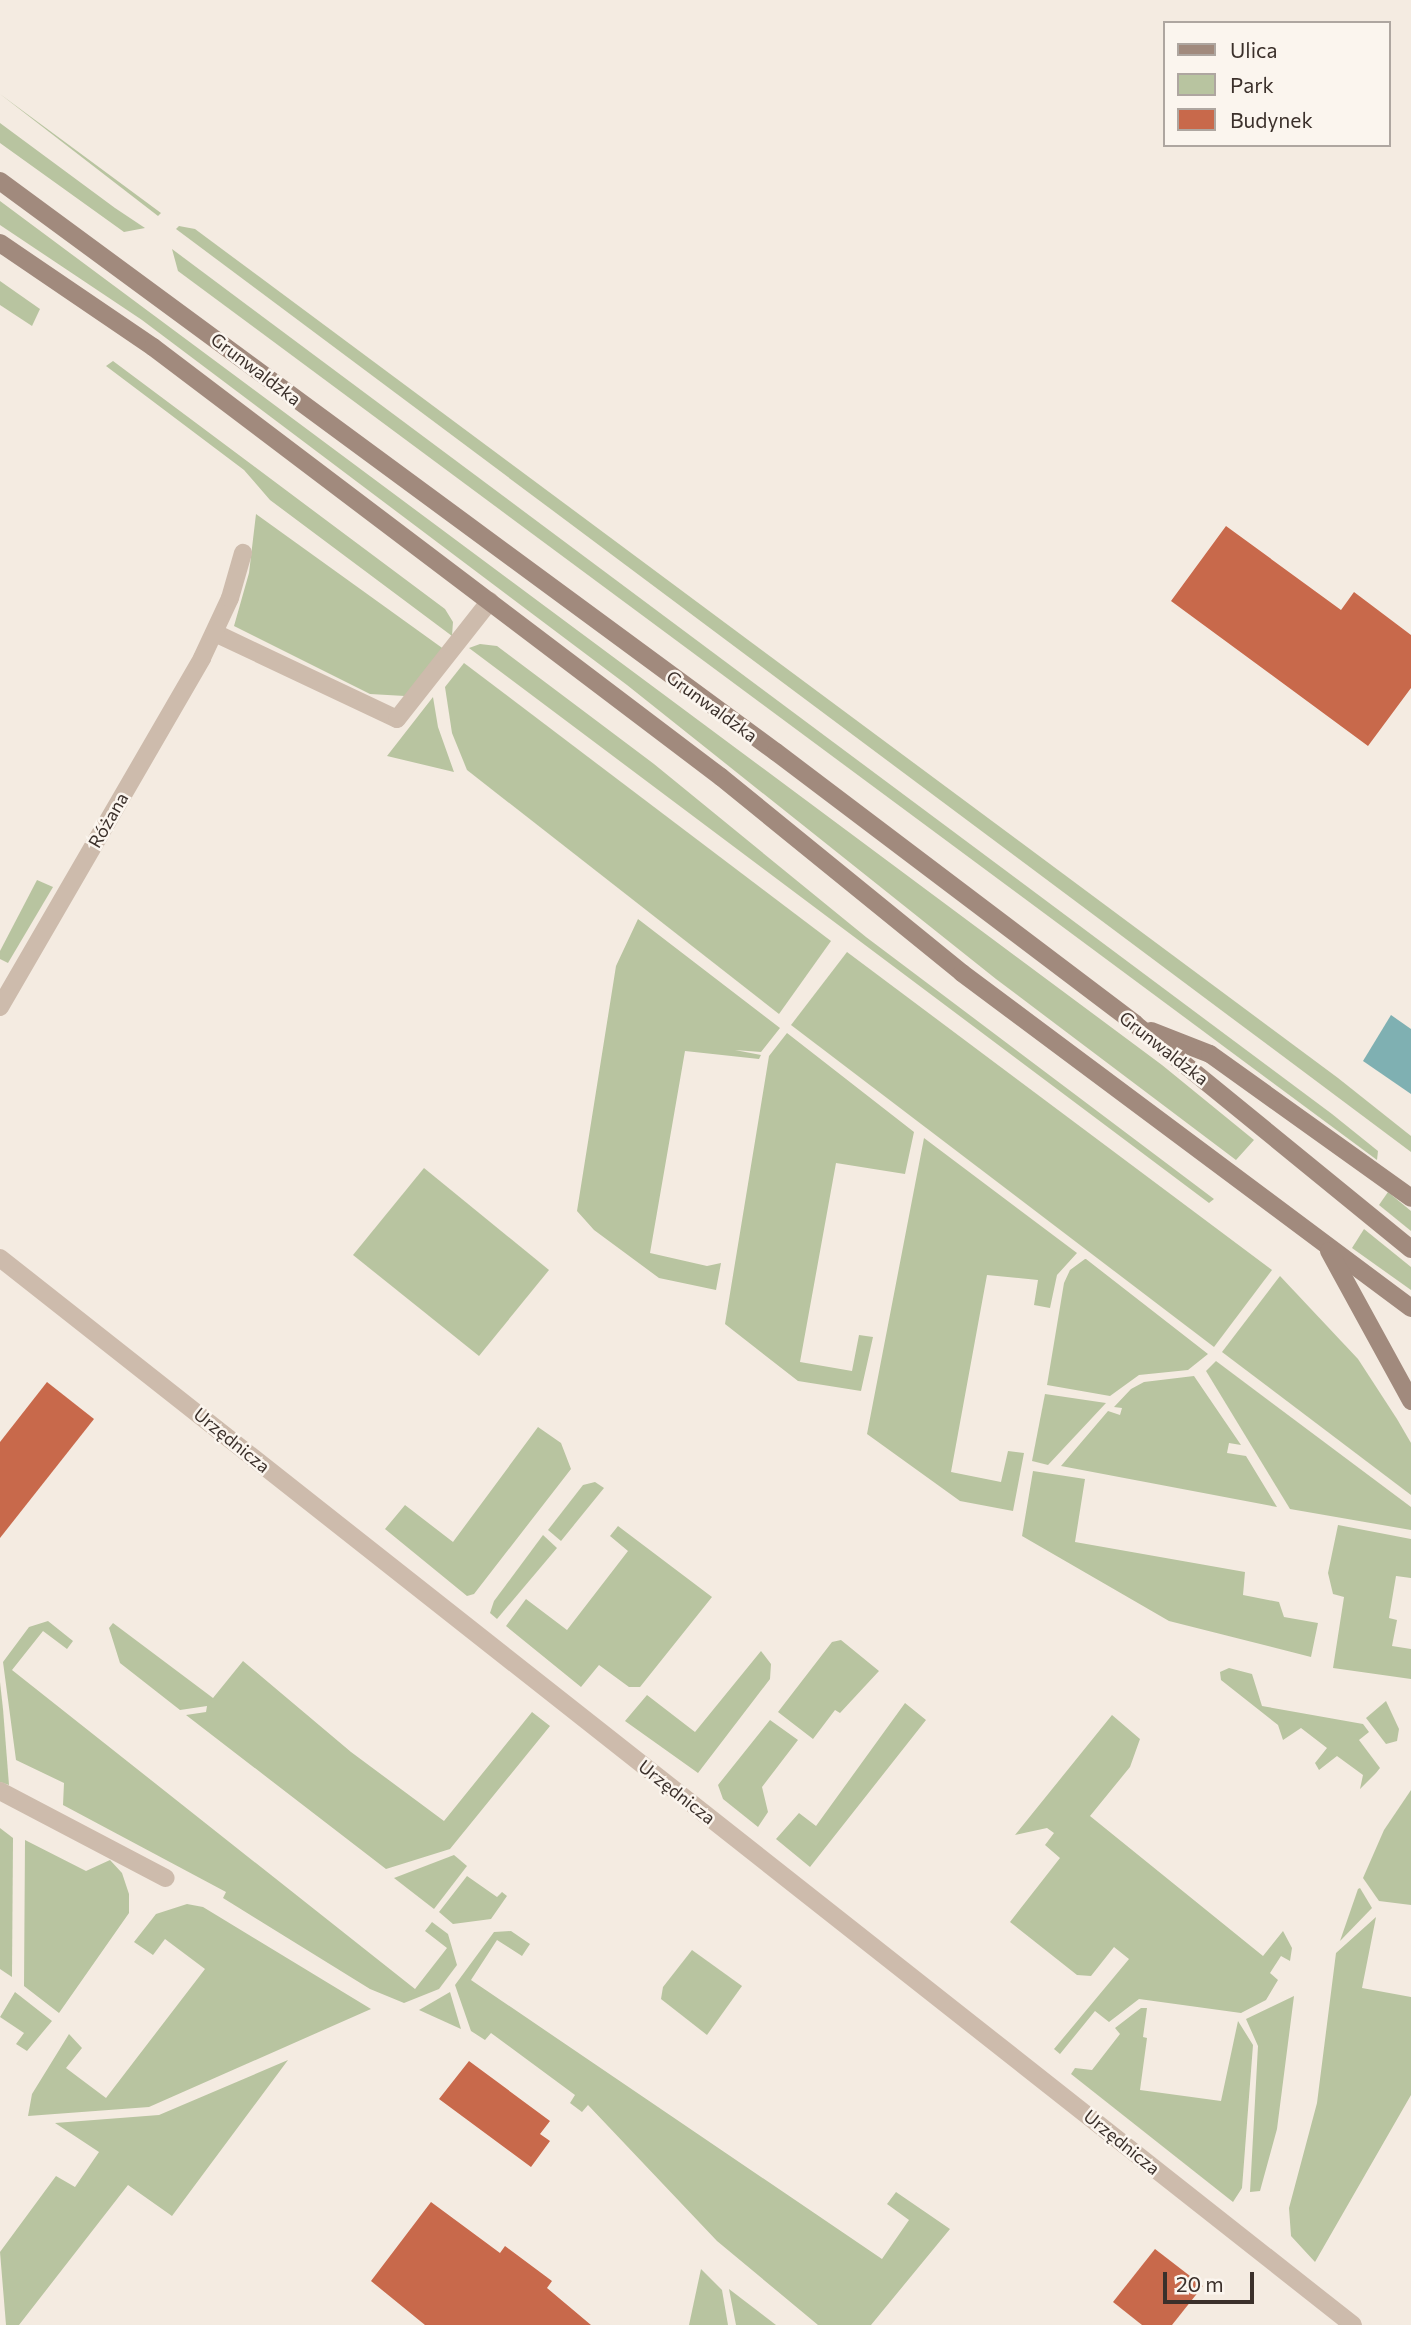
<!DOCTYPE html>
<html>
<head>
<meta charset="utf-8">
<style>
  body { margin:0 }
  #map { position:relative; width:1411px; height:2325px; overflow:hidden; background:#f4ebe1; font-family:Commissioner,sans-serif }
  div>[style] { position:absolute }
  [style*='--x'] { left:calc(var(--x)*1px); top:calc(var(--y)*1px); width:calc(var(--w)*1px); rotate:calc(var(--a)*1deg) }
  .green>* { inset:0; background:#b8c4a0 }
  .water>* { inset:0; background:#7fb0b2 }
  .building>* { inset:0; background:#c8694b }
  .minor>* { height:18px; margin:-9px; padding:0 9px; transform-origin:9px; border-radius:9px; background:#cdbbac }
  .secondary>* { height:18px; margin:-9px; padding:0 9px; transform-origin:9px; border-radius:9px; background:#a18a7d }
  span { translate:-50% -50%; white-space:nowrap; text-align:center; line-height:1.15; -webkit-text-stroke:5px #fbf5ee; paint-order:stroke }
  .street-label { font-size:18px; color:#3b302b }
  .legend { position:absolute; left:1163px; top:21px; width:228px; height:126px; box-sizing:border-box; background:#fbf5ee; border:2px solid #aea6a0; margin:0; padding:9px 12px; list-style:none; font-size:21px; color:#3b302b }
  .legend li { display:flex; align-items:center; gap:14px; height:35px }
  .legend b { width:35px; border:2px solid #aea6a0 }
  .scale { position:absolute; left:1163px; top:2272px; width:91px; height:32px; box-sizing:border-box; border:4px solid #3b302b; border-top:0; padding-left:9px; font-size:21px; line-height:24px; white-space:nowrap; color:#3b302b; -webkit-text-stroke:5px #fbf5ee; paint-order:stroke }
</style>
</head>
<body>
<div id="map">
  <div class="green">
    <div style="clip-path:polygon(0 94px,161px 213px,158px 216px)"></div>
    <div style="clip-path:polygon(0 123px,115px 208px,145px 228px,124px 232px,0 143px)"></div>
    <div style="clip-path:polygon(0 201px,1162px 1065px,1254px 1140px,1236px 1160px,996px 979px,627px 685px,142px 320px,0 225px)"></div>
    <div style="clip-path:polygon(179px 226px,195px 229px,1338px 1078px,1411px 1136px,1411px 1152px,176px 229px)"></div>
    <div style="clip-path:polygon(172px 249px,1332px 1114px,1378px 1151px,1377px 1160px,178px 271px)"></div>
    <div style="clip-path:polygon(0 281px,40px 309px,32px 326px,0 305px)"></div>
    <div style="clip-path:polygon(113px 361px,445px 609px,453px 622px,452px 636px,270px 500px,244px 470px,106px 366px)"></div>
    <div style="clip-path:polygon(256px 514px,445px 650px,405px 696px,370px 694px,234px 626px,249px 573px)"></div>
    <div style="clip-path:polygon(480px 644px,497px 646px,654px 764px,866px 937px,1214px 1199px,1209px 1203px,469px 648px)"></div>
    <div style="clip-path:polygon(464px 663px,831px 941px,779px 1014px,467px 770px,452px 733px,445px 687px)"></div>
    <div style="clip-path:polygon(433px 697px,438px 727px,454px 772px,387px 756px)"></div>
    <div style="clip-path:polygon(37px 880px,53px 887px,8px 963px,0 959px,0 951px)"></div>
    <div style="clip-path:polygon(638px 919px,780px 1028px,761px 1052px,735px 1050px,761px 1055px,759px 1059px,685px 1051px,650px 1253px,707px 1266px,721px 1263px,716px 1290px,659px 1278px,594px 1230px,577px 1211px,616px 966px)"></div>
    <div style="clip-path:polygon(847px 952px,1272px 1270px,1214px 1347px,791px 1025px)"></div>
    <div style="clip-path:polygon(787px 1033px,914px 1132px,905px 1174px,836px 1163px,800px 1362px,852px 1371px,859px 1335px,873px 1337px,861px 1391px,798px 1381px,725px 1324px,769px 1056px)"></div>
    <div style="clip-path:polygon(924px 1138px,1077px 1253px,1057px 1275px,1050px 1308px,1034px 1305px,1038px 1280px,987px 1275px,951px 1472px,1001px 1482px,1008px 1451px,1024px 1453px,1013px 1511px,960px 1501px,867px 1434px)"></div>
    <div style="clip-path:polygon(424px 1168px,549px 1270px,479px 1356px,353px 1255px)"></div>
    <div style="clip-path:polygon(1388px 1192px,1411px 1211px,1411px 1231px,1379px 1205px)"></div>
    <div style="clip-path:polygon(1364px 1229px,1411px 1267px,1411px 1290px,1352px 1248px)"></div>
    <div style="clip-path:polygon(1085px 1259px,1086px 1259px,1208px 1354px,1188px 1370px,1139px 1375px,1110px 1396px,1047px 1385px,1064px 1283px,1070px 1270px)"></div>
    <div style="clip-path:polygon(1280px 1276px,1358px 1359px,1397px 1419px,1411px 1443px,1411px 1495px,1222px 1352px)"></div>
    <div style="clip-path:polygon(1216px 1361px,1411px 1507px,1411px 1530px,1290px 1509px,1206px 1371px)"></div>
    <div style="clip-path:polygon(1194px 1376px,1241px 1445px,1229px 1443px,1227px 1453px,1246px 1456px,1277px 1507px,1061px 1466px,1108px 1411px,1120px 1415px,1122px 1408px,1114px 1407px,1131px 1389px,1144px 1382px)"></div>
    <div style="clip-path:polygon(1045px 1394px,1106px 1403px,1048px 1465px,1032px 1461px)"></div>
    <div style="clip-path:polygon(538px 1427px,561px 1443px,571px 1469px,474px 1594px,467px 1596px,385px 1529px,405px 1505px,453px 1542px)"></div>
    <div style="clip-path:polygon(1033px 1471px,1085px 1479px,1075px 1542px,1245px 1572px,1243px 1595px,1279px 1602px,1284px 1617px,1318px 1623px,1311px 1657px,1169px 1621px,1022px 1536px)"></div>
    <div style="clip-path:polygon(595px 1482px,604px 1488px,561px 1541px,548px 1530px,583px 1485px)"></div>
    <div style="clip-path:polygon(1338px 1525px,1411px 1539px,1411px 1578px,1396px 1576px,1389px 1618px,1397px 1620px,1392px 1646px,1411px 1649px,1411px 1679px,1333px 1668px,1344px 1597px,1333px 1594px,1328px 1573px)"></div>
    <div style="clip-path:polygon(618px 1526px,712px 1597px,640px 1687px,629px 1687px,599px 1665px,581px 1687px,506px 1626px,526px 1599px,567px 1630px,628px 1551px,610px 1536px)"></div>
    <div style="clip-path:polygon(543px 1535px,557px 1548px,497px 1619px,490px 1613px,494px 1601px)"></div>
    <div style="clip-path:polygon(48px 1621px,73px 1641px,67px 1649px,43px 1631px,12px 1670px,415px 1989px,447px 1948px,425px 1931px,432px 1922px,448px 1934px,457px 1965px,439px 1989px,404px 2003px,370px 1989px,223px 1898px,226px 1892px,63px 1805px,64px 1783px,16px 1760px,3px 1662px,29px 1627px)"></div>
    <div style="clip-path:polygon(113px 1623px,213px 1698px,243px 1661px,351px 1752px,444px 1821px,532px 1712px,550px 1726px,450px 1849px,386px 1869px,186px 1715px,206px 1712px,207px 1706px,180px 1710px,120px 1663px,109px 1628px)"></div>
    <div style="clip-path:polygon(841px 1640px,879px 1671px,840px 1713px,835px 1710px,813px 1739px,778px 1712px,832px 1642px)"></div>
    <div style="clip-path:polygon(761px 1651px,771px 1664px,770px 1679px,698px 1773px,625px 1721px,647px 1695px,695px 1732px)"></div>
    <div style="clip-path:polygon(1229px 1668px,1252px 1674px,1262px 1706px,1363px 1724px,1369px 1732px,1359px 1740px,1380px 1768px,1376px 1773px,1360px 1789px,1363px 1775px,1337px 1756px,1319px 1770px,1315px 1763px,1327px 1748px,1301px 1728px,1283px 1740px,1278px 1725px,1221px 1680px,1220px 1672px)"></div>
    <div style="clip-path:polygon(0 1682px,3px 1709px,9px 1785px,0 1782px)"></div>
    <div style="clip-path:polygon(1386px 1701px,1399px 1729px,1397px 1741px,1386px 1744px,1366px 1718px)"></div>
    <div style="clip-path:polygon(905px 1703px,926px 1720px,810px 1867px,776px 1839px,799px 1813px,816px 1826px)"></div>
    <div style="clip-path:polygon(1112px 1715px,1140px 1739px,1130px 1767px,1090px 1816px,1263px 1956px,1283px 1931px,1292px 1948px,1290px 1961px,1281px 1956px,1270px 1973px,1278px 1980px,1266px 2000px,1241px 2013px,1139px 1999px,1109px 2022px,1095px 2011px,1060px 2054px,1054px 2049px,1129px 1959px,1114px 1947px,1091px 1976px,1077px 1975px,1010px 1922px,1060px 1858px,1045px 1845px,1054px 1833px,1047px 1828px,1015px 1835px)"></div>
    <div style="clip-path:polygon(770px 1720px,798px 1740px,762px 1787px,768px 1812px,758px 1827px,723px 1799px,718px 1785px)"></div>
    <div style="clip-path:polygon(1411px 1790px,1411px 1905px,1379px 1901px,1363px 1878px,1384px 1830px)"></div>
    <div style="clip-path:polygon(0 1828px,13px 1838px,12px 1977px,0 1969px)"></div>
    <div style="clip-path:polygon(25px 1840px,86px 1871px,110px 1860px,122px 1873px,129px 1894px,129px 1913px,59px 2013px,24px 1986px)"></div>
    <div style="clip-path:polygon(454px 1855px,467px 1866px,434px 1909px,394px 1878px)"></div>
    <div style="clip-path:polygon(467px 1876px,497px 1897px,502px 1892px,507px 1896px,491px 1919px,453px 1924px,439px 1912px)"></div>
    <div style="clip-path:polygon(1360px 1888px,1372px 1908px,1340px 1941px,1358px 1889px)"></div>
    <div style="clip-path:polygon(187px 1904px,203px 1907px,371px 2009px,149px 2107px,28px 2116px,32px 2094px,69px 2034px,82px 2048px,66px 2068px,106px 2098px,205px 1969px,165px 1939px,153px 1955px,134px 1942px,156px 1914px)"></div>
    <div style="clip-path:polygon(1376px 1917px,1362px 1988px,1411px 1997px,1411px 2095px,1315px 2262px,1291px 2236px,1289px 2208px,1317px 2103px,1336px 1953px)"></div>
    <div style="clip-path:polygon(511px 1931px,530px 1944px,522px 1956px,497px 1940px,471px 1980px,882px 2259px,909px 2220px,887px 2204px,896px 2192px,950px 2229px,871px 2325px,818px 2325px,717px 2241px,588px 2105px,582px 2112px,570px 2103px,575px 2095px,491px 2033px,485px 2040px,471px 2031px,455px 1985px,494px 1932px)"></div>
    <div style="clip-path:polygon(692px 1950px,742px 1986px,707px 2035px,661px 1999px,663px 1987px)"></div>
    <div style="clip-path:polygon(15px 1992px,52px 2021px,27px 2051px,16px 2044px,24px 2033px,0 2017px)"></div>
    <div style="clip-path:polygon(450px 1992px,461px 2029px,419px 2010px)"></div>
    <div style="clip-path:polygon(1294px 1996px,1277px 2129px,1260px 2191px,1250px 2192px,1258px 2046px,1246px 2019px)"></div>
    <div style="clip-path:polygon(1141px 2008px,1147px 2008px,1143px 2037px,1147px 2038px,1140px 2090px,1221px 2101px,1238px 2021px,1253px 2045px,1242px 2188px,1233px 2202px,1071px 2074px,1075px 2068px,1092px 2070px,1120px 2034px,1115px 2028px)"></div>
    <div style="clip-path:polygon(288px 2060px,172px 2216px,128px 2185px,19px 2325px,6px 2325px,0 2252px,56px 2176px,75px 2187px,99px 2152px,55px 2123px,159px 2115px)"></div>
    <div style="clip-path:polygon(701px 2269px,722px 2290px,728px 2325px,689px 2325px)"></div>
    <div style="clip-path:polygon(729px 2289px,776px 2325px,736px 2325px)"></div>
  </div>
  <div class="water">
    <div style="clip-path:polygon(1391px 1015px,1411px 1029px,1411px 1094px,1363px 1061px)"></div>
  </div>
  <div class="building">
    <div style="clip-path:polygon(1226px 526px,1341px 610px,1354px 592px,1411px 635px,1411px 688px,1368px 746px,1171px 601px)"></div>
    <div style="clip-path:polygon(47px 1382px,94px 1419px,0 1538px,0 1442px)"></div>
    <div style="clip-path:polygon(469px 2061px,550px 2121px,540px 2134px,550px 2141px,531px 2167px,439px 2099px)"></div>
    <div style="clip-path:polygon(431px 2202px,500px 2253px,505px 2246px,552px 2281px,547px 2288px,591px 2325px,425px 2325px,371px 2281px)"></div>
    <div style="clip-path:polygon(1155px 2249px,1203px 2286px,1172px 2325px,1142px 2325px,1113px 2302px)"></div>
  </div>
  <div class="minor">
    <div style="--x:215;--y:633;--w:201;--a:25.3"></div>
    <div style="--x:397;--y:719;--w:150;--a:-51.8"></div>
    <div style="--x:0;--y:1007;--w:403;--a:-59.9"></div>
    <div style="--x:202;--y:658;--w:66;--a:-65"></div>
    <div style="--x:230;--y:598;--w:47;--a:-73.9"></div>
    <div style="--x:0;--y:1258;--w:1723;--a:38.26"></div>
    <div style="--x:0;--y:1791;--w:187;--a:27.7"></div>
  </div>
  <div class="secondary">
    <div style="--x:0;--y:181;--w:963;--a:36.35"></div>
    <div style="--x:776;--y:752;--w:450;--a:37.1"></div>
    <div style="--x:1135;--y:1024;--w:356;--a:39.2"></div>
    <div style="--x:0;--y:243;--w:185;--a:34.2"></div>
    <div style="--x:153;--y:347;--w:712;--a:37.13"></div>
    <div style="--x:721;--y:777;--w:311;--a:39.1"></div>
    <div style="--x:962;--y:973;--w:560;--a:36.73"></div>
    <div style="--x:1151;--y:1031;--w:63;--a:21.3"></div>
    <div style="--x:1210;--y:1054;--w:247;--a:35.6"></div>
    <div style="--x:1329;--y:1251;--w:171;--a:61.3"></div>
  </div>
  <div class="street-label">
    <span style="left:256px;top:369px;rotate:37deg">Grunwaldzka</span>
    <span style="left:712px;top:706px;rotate:36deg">Grunwaldzka</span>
    <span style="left:108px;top:820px;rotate:-60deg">Różana</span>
    <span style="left:1164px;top:1048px;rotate:38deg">Grunwaldzka</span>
    <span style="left:232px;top:1440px;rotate:39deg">Urzędnicza</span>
    <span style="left:677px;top:1792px;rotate:38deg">Urzędnicza</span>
    <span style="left:1122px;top:2142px;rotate:39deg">Urzędnicza</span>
  </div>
  <ul class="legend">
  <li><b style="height:9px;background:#a18a7d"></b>Ulica</li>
  <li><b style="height:19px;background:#b8c4a0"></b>Park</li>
  <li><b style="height:19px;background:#c8694b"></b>Budynek</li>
  </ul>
  <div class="scale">20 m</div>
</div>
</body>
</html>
